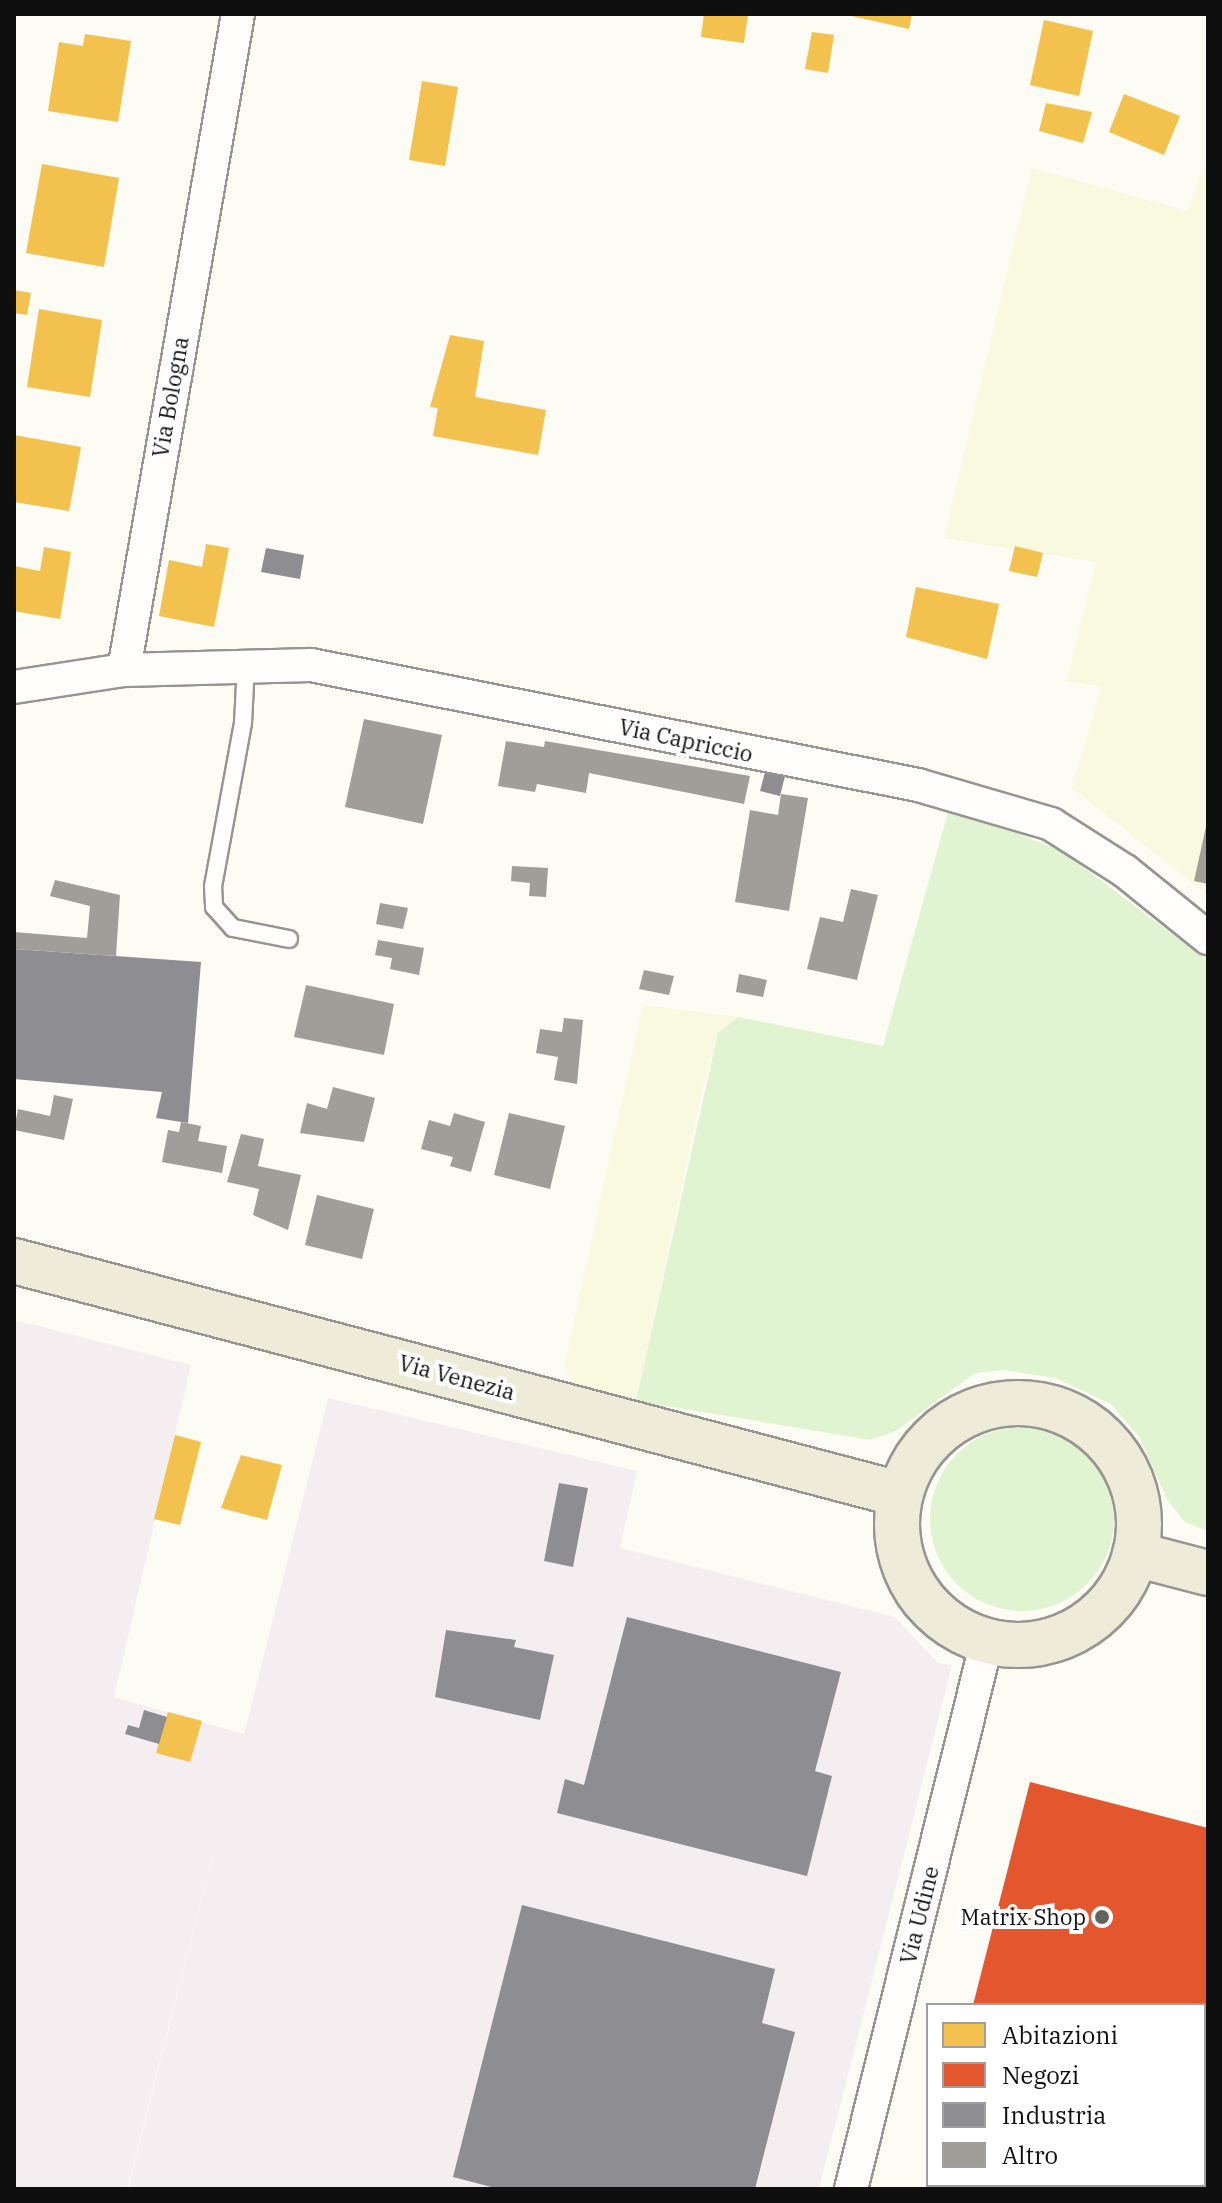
<!DOCTYPE html>
<html>
<head>
<meta charset="utf-8">
<style>
  body { margin:0 }
  #map { position:relative; width:1222px; height:2203px; overflow:hidden; background:#fcfbf4; font-family:"IBM Plex Serif",serif }
  div>[style] { position:absolute }
  [style*='--x'] { left:calc(var(--x)*1px); top:calc(var(--y)*1px); width:calc(var(--w)*1px); rotate:calc(var(--a)*1deg) }
  .industrial>* { inset:0; background:#f4eef1 }
  .farmland>* { inset:0; background:#f8f9df }
  .green>* { inset:0; background:#e1f4d2 }
  .round { border-radius:50% }
  .homes>* { inset:0; background:#f2c14e }
  .shops>* { inset:0; background:#e4572e }
  .industry>* { inset:0; background:#8d8d92 }
  .building>* { inset:0; background:#a09e99 }
  .roads { filter:drop-shadow(2px 0 #969592) drop-shadow(-2px 0 #969592) drop-shadow(0 2px #969592) drop-shadow(0 -2px #969592) }
  .service>* { height:16px; margin:-8px; padding:0 8px; transform-origin:8px; border-radius:8px; background:#fffefd }
  .minor>* { height:32px; margin:-16px; padding:0 16px; transform-origin:16px; border-radius:16px; background:#fffefd }
  .primary>* { height:44px; margin:-22px; padding:0 22px; transform-origin:22px; border-radius:22px; background:#eeebd9 }
  .primary>.ring { margin:-22px; padding:0; box-sizing:content-box; background:none; border:44px solid #eeebd9; border-radius:50% }
  .dots>* { width:22px; height:22px; translate:-50% -50%; box-sizing:border-box; border:4px solid #fff; border-radius:50% }
  span { translate:-50% -50%; white-space:nowrap; text-align:center; line-height:1.15; -webkit-text-stroke:8px #fff; paint-order:stroke }
  .street-label { font-size:22px; color:#0f0f0f }
  .poi-label { font-size:22px; color:#0f0f0f }
  .right { translate:-100% -50%; text-align:right }
  .frame { position:absolute; inset:0; border:16px solid #0f0f0f; pointer-events:none }
  .legend { position:absolute; left:926px; top:2003px; width:280px; height:184px; box-sizing:border-box; background:#fff; border:2px solid #9f9f9f; margin:0; padding:10px 14px; list-style:none; font-size:24px; color:#0f0f0f }
  .legend li { display:flex; align-items:center; gap:16px; height:40px }
  .legend b { width:40px; border:2px solid #9f9f9f }
</style>
</head>
<body>
<div id="map">
  <div class="industrial">
    <div style="clip-path:polygon(14px 1320px,191px 1365px,114px 1697px,244px 1734px,328px 1398px,637px 1471px,620px 1548px,895px 1617px,938px 1663px,952px 1665px,819px 2189px,128px 2189px,223px 1815px,127px 2189px,14px 2189px)"></div>
  </div>
  <div class="farmland">
    <div style="clip-path:polygon(1208px 156px,1208px 895px,1072px 788px,1102px 686px,1067px 681px,1096px 562px,944px 538px,1032px 168px,1187px 211px)"></div>
    <div style="clip-path:polygon(643px 1005px,738px 1017px,718px 1033px,702px 1090px,636px 1401px,574px 1391px,565px 1363px)"></div>
  </div>
  <div class="green">
    <div style="clip-path:polygon(950px 805px,1063px 852px,1208px 961px,1208px 1531px,1185px 1522px,1167px 1499px,1139px 1437px,1111px 1404px,1055px 1378px,1003px 1370px,975px 1373px,896px 1431px,870px 1440px,636px 1401px,718px 1033px,738px 1017px,883px 1046px)"></div>
    <div class="round" style="left:930px;top:1427px;width:184px;height:184px"></div>
  </div>
  <div class="homes">
    <div style="clip-path:polygon(704px 14px,748px 14px,744px 43px,701px 37px)"></div>
    <div style="clip-path:polygon(843px 14px,912px 14px,909px 29px)"></div>
    <div style="clip-path:polygon(1044px 20px,1093px 31px,1079px 96px,1030px 85px)"></div>
    <div style="clip-path:polygon(812px 32px,834px 35px,828px 73px,805px 69px)"></div>
    <div style="clip-path:polygon(85px 34px,131px 41px,118px 122px,48px 111px,59px 42px,83px 46px)"></div>
    <div style="clip-path:polygon(422px 81px,458px 87px,445px 166px,409px 160px)"></div>
    <div style="clip-path:polygon(1124px 94px,1180px 116px,1164px 155px,1109px 132px)"></div>
    <div style="clip-path:polygon(1046px 103px,1092px 112px,1083px 143px,1039px 131px)"></div>
    <div style="clip-path:polygon(42px 164px,119px 178px,104px 267px,26px 253px)"></div>
    <div style="clip-path:polygon(14px 290px,31px 293px,27px 315px,14px 313px)"></div>
    <div style="clip-path:polygon(39px 309px,102px 320px,90px 397px,27px 387px)"></div>
    <div style="clip-path:polygon(450px 335px,484px 341px,475px 397px,546px 410px,538px 455px,433px 436px,438px 408px,430px 407px)"></div>
    <div style="clip-path:polygon(14px 435px,81px 447px,69px 511px,14px 502px)"></div>
    <div style="clip-path:polygon(206px 544px,229px 548px,214px 627px,159px 616px,169px 560px,202px 567px)"></div>
    <div style="clip-path:polygon(1015px 546px,1043px 553px,1037px 577px,1009px 571px)"></div>
    <div style="clip-path:polygon(44px 547px,71px 552px,60px 619px,14px 611px,14px 566px,40px 571px)"></div>
    <div style="clip-path:polygon(916px 587px,999px 604px,987px 659px,906px 637px)"></div>
    <div style="clip-path:polygon(175px 1435px,201px 1442px,180px 1525px,154px 1519px)"></div>
    <div style="clip-path:polygon(241px 1455px,282px 1465px,267px 1520px,221px 1508px)"></div>
    <div style="clip-path:polygon(168px 1712px,202px 1721px,190px 1762px,156px 1753px)"></div>
  </div>
  <div class="shops">
    <div style="clip-path:polygon(1030px 1782px,1208px 1828px,1208px 2189px,926px 2189px,1204px 2185px,1204px 2005px,973px 2005px)"></div>
  </div>
  <div class="industry">
    <div style="clip-path:polygon(266px 548px,304px 555px,300px 579px,261px 572px)"></div>
    <div style="clip-path:polygon(765px 772px,785px 776px,780px 796px,760px 791px)"></div>
    <div style="clip-path:polygon(14px 949px,201px 962px,188px 1123px,156px 1118px,162px 1092px,14px 1079px)"></div>
    <div style="clip-path:polygon(559px 1483px,588px 1488px,573px 1567px,544px 1561px)"></div>
    <div style="clip-path:polygon(627px 1617px,841px 1672px,815px 1771px,832px 1776px,807px 1876px,557px 1813px,565px 1779px,584px 1785px)"></div>
    <div style="clip-path:polygon(446px 1630px,516px 1640px,514px 1647px,554px 1655px,540px 1720px,435px 1697px)"></div>
    <div style="clip-path:polygon(144px 1710px,167px 1717px,159px 1744px,125px 1734px,128px 1725px,139px 1728px)"></div>
    <div style="clip-path:polygon(522px 1905px,775px 1969px,762px 2023px,795px 2032px,755px 2189px,499px 2189px,453px 2177px)"></div>
  </div>
  <div class="building">
    <div style="clip-path:polygon(364px 719px,442px 735px,423px 824px,345px 807px)"></div>
    <div style="clip-path:polygon(506px 741px,544px 747px,545px 741px,750px 776px,744px 804px,589px 773px,586px 793px,537px 784px,535px 792px,498px 786px)"></div>
    <div style="clip-path:polygon(781px 794px,808px 798px,789px 911px,735px 902px,750px 810px,778px 815px)"></div>
    <div style="clip-path:polygon(1207px 822px,1208px 822px,1208px 884px,1194px 881px)"></div>
    <div style="clip-path:polygon(512px 866px,548px 868px,546px 897px,529px 896px,530px 883px,511px 881px)"></div>
    <div style="clip-path:polygon(55px 880px,120px 895px,116px 956px,14px 949px,14px 932px,87px 938px,90px 906px,50px 896px)"></div>
    <div style="clip-path:polygon(851px 889px,878px 895px,857px 980px,807px 969px,820px 917px,843px 922px)"></div>
    <div style="clip-path:polygon(380px 903px,408px 908px,403px 929px,376px 924px)"></div>
    <div style="clip-path:polygon(378px 940px,424px 948px,419px 975px,390px 969px,392px 958px,375px 955px)"></div>
    <div style="clip-path:polygon(644px 970px,674px 976px,669px 995px,639px 989px)"></div>
    <div style="clip-path:polygon(739px 974px,767px 980px,763px 997px,736px 992px)"></div>
    <div style="clip-path:polygon(306px 985px,394px 1004px,384px 1055px,294px 1037px)"></div>
    <div style="clip-path:polygon(564px 1018px,583px 1020px,577px 1084px,554px 1080px,558px 1057px,536px 1053px,540px 1029px,562px 1032px)"></div>
    <div style="clip-path:polygon(333px 1087px,375px 1098px,364px 1142px,300px 1133px,307px 1103px,327px 1109px)"></div>
    <div style="clip-path:polygon(54px 1095px,73px 1099px,64px 1140px,14px 1130px,18px 1109px,50px 1116px)"></div>
    <div style="clip-path:polygon(454px 1113px,485px 1122px,471px 1172px,450px 1166px,453px 1157px,421px 1149px,429px 1120px,450px 1126px)"></div>
    <div style="clip-path:polygon(509px 1113px,565px 1126px,550px 1189px,494px 1175px)"></div>
    <div style="clip-path:polygon(181px 1122px,201px 1126px,198px 1141px,227px 1146px,222px 1173px,162px 1162px,168px 1130px,179px 1132px)"></div>
    <div style="clip-path:polygon(241px 1134px,264px 1139px,258px 1166px,301px 1175px,288px 1230px,253px 1215px,259px 1189px,227px 1182px)"></div>
    <div style="clip-path:polygon(317px 1195px,374px 1209px,362px 1259px,305px 1245px)"></div>
  </div>
  <div class="roads">
    <div class="service">
      <div style="--x:246;--y:664;--w:59;--a:92.9"></div>
      <div style="--x:243;--y:723;--w:166;--a:100.4"></div>
      <div style="--x:213;--y:886;--w:21;--a:87"></div>
      <div style="--x:214;--y:907;--w:28;--a:48"></div>
      <div style="--x:233;--y:928;--w:57;--a:11.1"></div>
    </div>
    <div class="minor">
      <div style="--x:124;--y:670;--w:666;--a:-80.14"></div>
      <div style="--x:14;--y:687;--w:111;--a:-8.8"></div>
      <div style="--x:124;--y:670;--w:187;--a:-1.5"></div>
      <div style="--x:311;--y:665;--w:619;--a:11.18"></div>
      <div style="--x:918;--y:785;--w:139;--a:16.3"></div>
      <div style="--x:1051;--y:824;--w:88;--a:32.4"></div>
      <div style="--x:1125;--y:871;--w:107;--a:38.9"></div>
      <div style="--x:851;--y:2189;--w:565;--a:-76.06"></div>
    </div>
    <div class="primary">
      <div style="--x:14;--y:1261;--w:915;--a:14.75"></div>
      <div class="ring" style="left:897px;top:1403px;width:198px;height:198px"></div>
      <div style="--x:1135;--y:1554;--w:75;--a:14.6"></div>
    </div>
  </div>
  <div class="dots">
    <div style="left:1102px;top:1917px;background:#62625f"></div>
  </div>
  <div class="street-label">
    <span style="left:170px;top:397px;rotate:-80deg">Via Bologna</span>
    <span style="left:686px;top:740px;rotate:12deg">Via Capriccio</span>
    <span style="left:457px;top:1377px;rotate:15deg">Via Venezia</span>
    <span style="left:919px;top:1915px;rotate:-76deg">Via Udine</span>
  </div>
  <div class="poi-label">
    <span class="right" style="left:1086px;top:1917px">Matrix Shop</span>
  </div>
  <div class="frame"></div>
  <ul class="legend">
  <li><b style="height:22px;background:#f2c14e"></b>Abitazioni</li>
  <li><b style="height:22px;background:#e4572e"></b>Negozi</li>
  <li><b style="height:22px;background:#8d8d92"></b>Industria</li>
  <li><b style="height:22px;background:#a09e99"></b>Altro</li>
  </ul>
</div>
</body>
</html>
